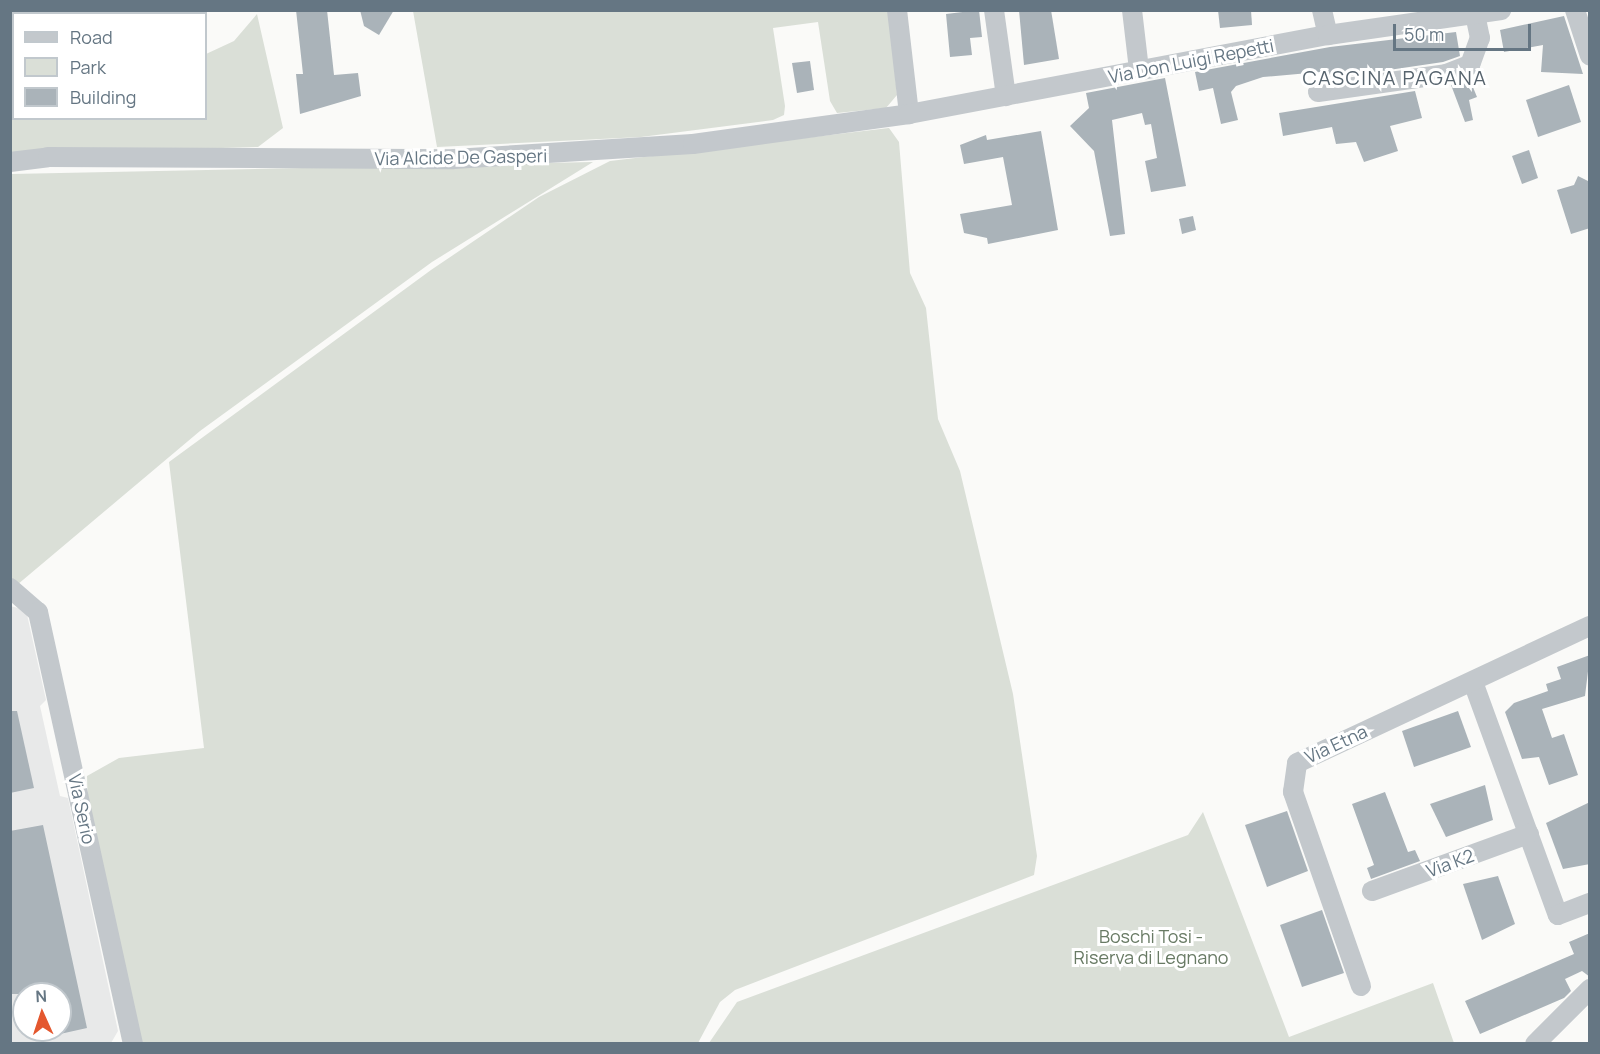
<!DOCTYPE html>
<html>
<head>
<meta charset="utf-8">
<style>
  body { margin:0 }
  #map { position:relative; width:1600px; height:1054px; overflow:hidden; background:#fafaf8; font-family:Manrope,sans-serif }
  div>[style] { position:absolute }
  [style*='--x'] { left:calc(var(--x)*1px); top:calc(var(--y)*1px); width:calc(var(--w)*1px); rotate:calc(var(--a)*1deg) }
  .built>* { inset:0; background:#e8e9e9 }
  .green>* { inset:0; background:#dadfd7 }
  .building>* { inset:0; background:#aab3b9 }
  .minor>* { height:20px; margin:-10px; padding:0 10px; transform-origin:10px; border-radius:10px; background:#c3c8cc }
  span { translate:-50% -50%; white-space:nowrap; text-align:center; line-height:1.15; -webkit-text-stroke:6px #fff; paint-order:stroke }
  .street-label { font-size:18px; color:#657683 }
  .park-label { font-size:18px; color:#687a64 }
  .neighbourhood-label { font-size:20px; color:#57646e; letter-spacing:1.5px }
  .frame { position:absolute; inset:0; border:12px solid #657683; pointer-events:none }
  .legend { position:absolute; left:12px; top:12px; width:195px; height:108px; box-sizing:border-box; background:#fff; border:2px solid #c1c8cd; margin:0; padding:8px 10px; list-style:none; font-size:18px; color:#657683 }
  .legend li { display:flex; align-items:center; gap:12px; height:30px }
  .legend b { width:30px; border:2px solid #c1c8cd }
  .north { position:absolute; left:12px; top:982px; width:60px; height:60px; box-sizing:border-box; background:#fff; border:2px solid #c1c8cd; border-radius:50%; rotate:357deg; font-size:16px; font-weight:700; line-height:24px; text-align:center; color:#657683 }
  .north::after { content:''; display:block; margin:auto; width:21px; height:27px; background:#e4572e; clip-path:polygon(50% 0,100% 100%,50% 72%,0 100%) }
  .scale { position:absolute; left:1393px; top:24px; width:138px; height:27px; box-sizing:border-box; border:3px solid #657683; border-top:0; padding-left:8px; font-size:18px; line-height:21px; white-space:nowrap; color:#657683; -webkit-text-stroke:4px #fff; paint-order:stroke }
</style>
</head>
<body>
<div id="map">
  <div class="built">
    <div style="clip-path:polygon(evenodd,10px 606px,26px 610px,46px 700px,40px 706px,60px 796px,68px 798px,118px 1031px,111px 1043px,11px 1043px,10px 606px,24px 994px,60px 994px,60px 1030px,24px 1030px,24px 994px)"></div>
  </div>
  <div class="green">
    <div style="clip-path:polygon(10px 11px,91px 11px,14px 14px,14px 118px,206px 118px,206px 54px,234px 41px,257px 14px,283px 128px,258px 147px,11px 154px)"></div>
    <div style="clip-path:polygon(413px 11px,889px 11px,897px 95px,886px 108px,837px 113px,830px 101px,818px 22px,773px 28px,785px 106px,784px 115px,773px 120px,641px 137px,437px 147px)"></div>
    <div style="clip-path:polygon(889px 128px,899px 142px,910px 273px,926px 308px,938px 419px,960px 471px,1013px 694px,1037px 856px,1034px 875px,735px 990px,720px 1002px,698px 1043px,141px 1043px,88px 813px,87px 776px,119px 758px,204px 748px,169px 462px,431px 270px,539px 197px,610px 161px)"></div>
    <div style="clip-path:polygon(593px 162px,432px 262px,200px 431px,11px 590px,11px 174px)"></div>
    <div style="clip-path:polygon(1203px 812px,1289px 1037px,1433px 983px,1454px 1043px,709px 1043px,737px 1002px,1188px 835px)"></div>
  </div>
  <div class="building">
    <div style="clip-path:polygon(296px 10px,327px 10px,334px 75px,358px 73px,361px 96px,300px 114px,296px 74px,303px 74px)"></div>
    <div style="clip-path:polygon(360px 10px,394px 10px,379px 35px,364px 26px)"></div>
    <div style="clip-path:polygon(979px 10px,982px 37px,970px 38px,972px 55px,950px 57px,946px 14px)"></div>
    <div style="clip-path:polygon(1019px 10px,1051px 10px,1059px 59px,1024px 65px)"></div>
    <div style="clip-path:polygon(1218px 10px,1251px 10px,1252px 25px,1220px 28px)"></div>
    <div style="clip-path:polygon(1564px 16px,1583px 74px,1541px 72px,1543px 45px,1504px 52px,1500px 30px)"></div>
    <div style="clip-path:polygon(1456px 32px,1460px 56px,1443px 62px,1321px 80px,1320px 72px,1263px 77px,1236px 86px,1231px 92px,1238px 120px,1221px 124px,1213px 88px,1199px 91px,1195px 72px,1330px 47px)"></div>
    <div style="clip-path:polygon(810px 61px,814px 90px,797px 93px,792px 63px)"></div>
    <div style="clip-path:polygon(1165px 78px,1186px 186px,1151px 192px,1145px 161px,1157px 158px,1151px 124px,1145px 125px,1142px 113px,1112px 120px,1125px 234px,1110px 236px,1094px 151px,1070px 126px,1089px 108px,1086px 93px)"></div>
    <div style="clip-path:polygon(1470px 80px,1477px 97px,1469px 100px,1473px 120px,1465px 122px,1451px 85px)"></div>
    <div style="clip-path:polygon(1569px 85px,1581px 122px,1538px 137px,1526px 100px)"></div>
    <div style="clip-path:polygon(1415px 91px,1422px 118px,1390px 126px,1398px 151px,1364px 162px,1356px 142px,1336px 144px,1332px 127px,1283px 136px,1279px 113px)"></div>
    <div style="clip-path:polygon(1041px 131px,1058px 230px,988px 244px,987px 238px,964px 233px,960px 214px,1012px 205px,1003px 157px,964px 164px,960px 145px,986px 135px,987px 140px)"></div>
    <div style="clip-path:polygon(1529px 150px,1538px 178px,1522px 184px,1512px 156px)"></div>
    <div style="clip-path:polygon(1578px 176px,1590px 182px,1590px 228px,1571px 234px,1557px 190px,1574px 185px)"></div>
    <div style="clip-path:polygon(1193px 216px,1196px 230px,1182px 234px,1179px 219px)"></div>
    <div style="clip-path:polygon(1590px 655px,1585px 696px,1542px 709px,1552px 738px,1564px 734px,1578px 775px,1549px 785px,1539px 757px,1522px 759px,1505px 712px,1514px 703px,1548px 691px,1546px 684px,1561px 679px,1557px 667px)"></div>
    <div style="clip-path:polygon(10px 711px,17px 711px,34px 788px,10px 793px)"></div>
    <div style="clip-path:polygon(1458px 711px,1471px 747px,1414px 767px,1402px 731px)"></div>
    <div style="clip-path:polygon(1485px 785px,1493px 820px,1446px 837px,1430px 804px)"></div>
    <div style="clip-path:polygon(1385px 792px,1408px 852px,1415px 850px,1420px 861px,1371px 879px,1367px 868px,1374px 865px,1352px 804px)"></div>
    <div style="clip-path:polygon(1590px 802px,1590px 864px,1563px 869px,1546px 823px)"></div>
    <div style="clip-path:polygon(1287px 811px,1308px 871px,1267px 887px,1245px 825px)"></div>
    <div style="clip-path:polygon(43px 825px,87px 1028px,60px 1034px,60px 994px,10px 994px,10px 831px)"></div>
    <div style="clip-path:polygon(1498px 876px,1515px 924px,1482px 940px,1463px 884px)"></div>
    <div style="clip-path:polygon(1322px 910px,1344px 973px,1302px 987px,1280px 925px)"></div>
    <div style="clip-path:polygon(1590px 933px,1590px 977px,1582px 971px,1565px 979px,1571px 991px,1564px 998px,1480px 1034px,1465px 1001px,1574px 954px,1569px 942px)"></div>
  </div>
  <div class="minor">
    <div style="--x:897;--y:10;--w:105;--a:83.4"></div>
    <div style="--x:994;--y:10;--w:87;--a:82.1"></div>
    <div style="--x:1132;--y:10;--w:60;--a:83.3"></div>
    <div style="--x:1322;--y:10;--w:26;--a:77"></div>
    <div style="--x:1575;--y:10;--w:48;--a:71.9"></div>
    <div style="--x:1318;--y:92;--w:129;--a:-8"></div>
    <div style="--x:1446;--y:74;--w:26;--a:-21"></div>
    <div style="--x:1470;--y:65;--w:29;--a:-70"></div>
    <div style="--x:1480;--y:38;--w:29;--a:-102"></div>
    <div style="--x:10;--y:162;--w:38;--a:-7"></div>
    <div style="--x:48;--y:157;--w:406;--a:0.3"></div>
    <div style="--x:454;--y:159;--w:239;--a:-3.6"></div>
    <div style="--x:693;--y:144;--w:218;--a:-7.9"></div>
    <div style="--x:909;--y:114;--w:426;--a:-10.7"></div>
    <div style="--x:1328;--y:35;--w:175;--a:-8.2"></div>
    <div style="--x:10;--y:588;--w:37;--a:41"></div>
    <div style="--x:38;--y:612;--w:442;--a:77.6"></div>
    <div style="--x:1473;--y:682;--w:248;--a:70"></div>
    <div style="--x:1558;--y:915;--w:34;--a:-21"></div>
    <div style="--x:1372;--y:891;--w:167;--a:-20"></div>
    <div style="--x:1361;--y:986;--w:206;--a:-109.3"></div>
    <div style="--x:1293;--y:792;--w:29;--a:-82"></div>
    <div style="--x:1297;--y:763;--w:323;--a:-25.1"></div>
    <div style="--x:1535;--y:1044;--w:78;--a:-45"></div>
  </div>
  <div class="street-label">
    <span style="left:1191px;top:61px;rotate:-11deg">Via Don Luigi Repetti</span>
    <span style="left:461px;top:157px;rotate:-1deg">Via Alcide De Gasperi</span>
    <span style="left:1336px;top:744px;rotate:-25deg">Via Etna</span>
    <span style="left:82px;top:809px;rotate:78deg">Via Serio</span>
    <span style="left:1450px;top:863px;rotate:-20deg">Via K2</span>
  </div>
  <div class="park-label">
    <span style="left:1151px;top:947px">Boschi Tosi -<br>Riserva di Legnano</span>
  </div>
  <div class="neighbourhood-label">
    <span style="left:1395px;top:77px">CASCINA PAGANA</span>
  </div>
  <div class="frame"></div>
  <ul class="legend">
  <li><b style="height:8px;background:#c3c8cc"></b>Road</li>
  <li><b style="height:16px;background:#dadfd7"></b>Park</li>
  <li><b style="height:16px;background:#aab3b9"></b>Building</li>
  </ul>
  <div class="north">N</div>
  <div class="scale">50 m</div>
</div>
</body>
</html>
